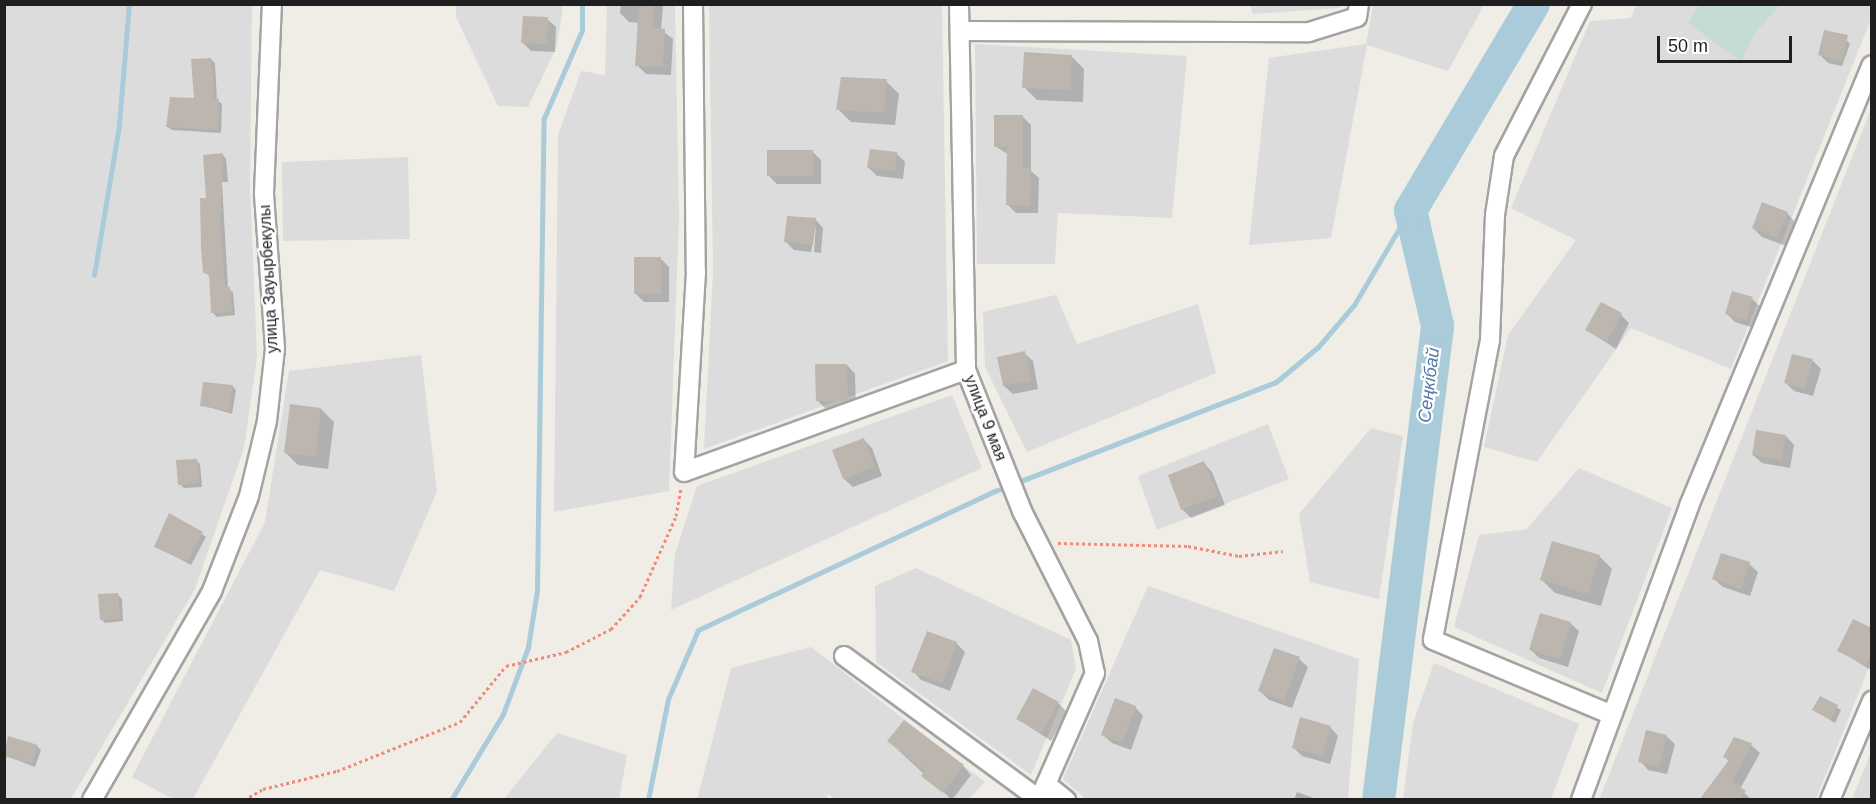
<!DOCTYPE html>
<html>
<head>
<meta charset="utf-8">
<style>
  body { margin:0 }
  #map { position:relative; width:1876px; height:804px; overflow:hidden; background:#efede6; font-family:Arial,sans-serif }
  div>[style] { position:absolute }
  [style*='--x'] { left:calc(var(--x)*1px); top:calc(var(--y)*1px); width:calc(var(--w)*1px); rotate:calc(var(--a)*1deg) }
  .residential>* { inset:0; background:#dddcdc }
  .wetland>* { inset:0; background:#c4dcd2 }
  .shadow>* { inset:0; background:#0003 }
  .stream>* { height:5px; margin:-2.5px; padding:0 2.5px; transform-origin:2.5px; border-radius:2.5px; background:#aacbd9 }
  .river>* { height:33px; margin:-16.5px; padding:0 16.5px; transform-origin:16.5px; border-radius:16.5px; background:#aacbd9 }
  .building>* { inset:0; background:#bcb6af }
  .path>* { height:3px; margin-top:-1.5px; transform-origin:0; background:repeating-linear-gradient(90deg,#ef8c77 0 3px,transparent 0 6px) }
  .roads { filter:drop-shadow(2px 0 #a3a3a3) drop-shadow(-2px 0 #a3a3a3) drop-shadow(0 2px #a3a3a3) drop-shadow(0 -2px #a3a3a3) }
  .minor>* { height:18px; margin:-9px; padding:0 9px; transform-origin:9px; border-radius:9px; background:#fff }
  span { translate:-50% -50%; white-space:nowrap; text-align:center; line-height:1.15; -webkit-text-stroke:4.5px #fff; paint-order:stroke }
  .street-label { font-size:16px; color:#1f1f1f }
  .water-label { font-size:18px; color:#5277a7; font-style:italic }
  .frame { position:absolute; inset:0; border:6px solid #1f1f1f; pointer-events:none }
  .scale { position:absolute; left:1657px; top:36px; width:135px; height:27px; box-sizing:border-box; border:3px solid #1f1f1f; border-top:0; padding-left:8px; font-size:18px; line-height:21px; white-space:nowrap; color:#1f1f1f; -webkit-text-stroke:4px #fff; paint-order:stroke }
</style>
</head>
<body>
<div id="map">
  <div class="residential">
    <div style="clip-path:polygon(5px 5px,252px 5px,250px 185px,257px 357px,244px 448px,195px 589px,71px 799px,5px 800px)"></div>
    <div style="clip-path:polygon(456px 5px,563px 5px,557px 46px,528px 107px,498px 106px,456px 17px)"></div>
    <div style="clip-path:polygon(607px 5px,675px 5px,679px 219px,669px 491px,554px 512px,558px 135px,581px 71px,605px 75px)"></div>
    <div style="clip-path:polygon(709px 5px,942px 5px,948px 361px,704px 449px,713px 271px)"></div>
    <div style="clip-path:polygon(1250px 5px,1341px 5px,1340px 8px,1253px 14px)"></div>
    <div style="clip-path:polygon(1373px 5px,1484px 5px,1448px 71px,1367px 45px,1331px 238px,1249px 245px,1269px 58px,1366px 44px)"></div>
    <div style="clip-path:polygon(1636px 5px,1700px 5px,1689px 23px,1753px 36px,1780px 5px,1871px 5px,1871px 19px,1731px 369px,1631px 328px,1537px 462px,1484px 447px,1508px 335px,1576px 240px,1511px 208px,1590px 21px,1631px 18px)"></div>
    <div style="clip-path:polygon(975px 44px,1187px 56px,1172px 218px,1058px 213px,1055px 264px,977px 264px)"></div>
    <div style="clip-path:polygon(1871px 109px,1871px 662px,1816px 799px,1599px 800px)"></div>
    <div style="clip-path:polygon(408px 157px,410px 239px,283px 241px,282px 162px)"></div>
    <div style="clip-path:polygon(1056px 295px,1077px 344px,1198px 304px,1216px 373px,1027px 452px,985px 367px,983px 312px)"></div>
    <div style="clip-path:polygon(421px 355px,437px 492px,394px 591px,320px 570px,193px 799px,173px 799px,132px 777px,265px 522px,289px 371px)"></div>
    <div style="clip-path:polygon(952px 395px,982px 468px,671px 610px,675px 554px,697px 486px)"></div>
    <div style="clip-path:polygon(1268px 424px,1289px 479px,1157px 530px,1138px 476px)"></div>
    <div style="clip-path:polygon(1371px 428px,1403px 436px,1379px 599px,1310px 582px,1299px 514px)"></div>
    <div style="clip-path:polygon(1579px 468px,1672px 508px,1602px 693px,1454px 627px,1479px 535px,1527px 529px)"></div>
    <div style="clip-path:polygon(916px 568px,1071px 640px,1076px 669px,1031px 775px,876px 662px,875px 586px)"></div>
    <div style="clip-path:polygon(1148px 586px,1359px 659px,1348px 799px,1086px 799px,1063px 779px)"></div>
    <div style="clip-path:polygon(811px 647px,985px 782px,969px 799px,836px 800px,828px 794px,827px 800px,697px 800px,731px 668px)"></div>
    <div style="clip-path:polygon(1434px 663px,1579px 724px,1551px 799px,1403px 799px,1413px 723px)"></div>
    <div style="clip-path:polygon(557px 733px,627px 755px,619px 799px,504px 799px)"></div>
    <div style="clip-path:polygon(1871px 752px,1871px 799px,1852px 799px)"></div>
  </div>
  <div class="wetland">
    <div style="clip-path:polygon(1700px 4px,1780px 4px,1780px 5px,1753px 36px,1741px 61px,1688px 23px)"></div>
  </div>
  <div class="shadow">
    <div style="clip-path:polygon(621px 4px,663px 4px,661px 30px,673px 39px,671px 75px,646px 74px,637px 65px,639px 23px,629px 22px,620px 13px)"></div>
    <div style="clip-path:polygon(547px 19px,556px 27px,555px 52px,531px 51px,523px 43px)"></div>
    <div style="clip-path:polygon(1842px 36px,1850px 44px,1842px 66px,1828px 63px,1820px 55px)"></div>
    <div style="clip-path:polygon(1071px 56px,1084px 69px,1083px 102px,1037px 100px,1024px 87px)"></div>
    <div style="clip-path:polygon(211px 59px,215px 63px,217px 100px,222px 104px,221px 133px,172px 130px,168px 127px,195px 100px)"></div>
    <div style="clip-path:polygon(886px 81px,899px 94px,895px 125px,851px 122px,838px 109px)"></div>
    <div style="clip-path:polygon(1023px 117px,1031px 125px,1031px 171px,1039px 178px,1038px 213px,1016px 213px,1007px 204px,1009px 155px,995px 146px)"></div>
    <div style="clip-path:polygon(813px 152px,821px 160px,821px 184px,777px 184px,768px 175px)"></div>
    <div style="clip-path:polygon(896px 153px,905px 162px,903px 179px,877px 176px,869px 168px)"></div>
    <div style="clip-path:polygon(223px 155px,226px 159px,228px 182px,222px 182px,228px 289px,233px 292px,235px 315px,217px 317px,213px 313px,210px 276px,205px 273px,207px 199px)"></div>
    <div style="clip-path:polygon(1787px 213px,1795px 222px,1786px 246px,1762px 237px,1753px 228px)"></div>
    <div style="clip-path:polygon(815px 219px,823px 228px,821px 253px,814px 252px,816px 225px,811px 252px,794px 250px,786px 242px)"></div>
    <div style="clip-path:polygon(661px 259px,669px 267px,669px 302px,644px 302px,635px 293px)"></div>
    <div style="clip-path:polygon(1752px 299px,1761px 307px,1754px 328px,1735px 322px,1726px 313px)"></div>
    <div style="clip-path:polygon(1621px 315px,1629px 323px,1616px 349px,1587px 330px)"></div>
    <div style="clip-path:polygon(1024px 353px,1033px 361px,1038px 389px,1013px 394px,1004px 386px)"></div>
    <div style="clip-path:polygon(1812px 360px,1821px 369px,1813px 396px,1794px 391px,1786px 383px)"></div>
    <div style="clip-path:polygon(847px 365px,855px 374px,856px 409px,826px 409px,817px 400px)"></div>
    <div style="clip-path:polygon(232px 386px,236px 390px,232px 414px,202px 405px)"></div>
    <div style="clip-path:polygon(321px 409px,334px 422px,328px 469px,298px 465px,285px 452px)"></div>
    <div style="clip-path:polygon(1786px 436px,1794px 445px,1790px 468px,1762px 463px,1753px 455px)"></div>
    <div style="clip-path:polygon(863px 439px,872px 448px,882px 476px,853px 487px,844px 479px,834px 451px)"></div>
    <div style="clip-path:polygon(196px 460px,200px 464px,202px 487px,184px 488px,180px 484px)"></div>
    <div style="clip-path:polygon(1204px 463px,1212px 472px,1225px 505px,1191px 518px,1182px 509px)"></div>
    <div style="clip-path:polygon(202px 534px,206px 537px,191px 565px,156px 546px)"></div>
    <div style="clip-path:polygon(1599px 556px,1612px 569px,1601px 606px,1555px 593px,1542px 580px)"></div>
    <div style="clip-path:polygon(1749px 564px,1758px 572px,1750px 596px,1723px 587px,1714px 579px)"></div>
    <div style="clip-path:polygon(118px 595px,122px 599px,123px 621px,105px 623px,101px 619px)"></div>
    <div style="clip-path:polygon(1570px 623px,1579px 631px,1568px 667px,1539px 658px,1531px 650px)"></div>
    <div style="clip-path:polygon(1872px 630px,1872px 671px,1839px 650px)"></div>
    <div style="clip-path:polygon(956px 643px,965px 652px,950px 691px,921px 680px,913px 671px)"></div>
    <div style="clip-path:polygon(1299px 659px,1308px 667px,1292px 708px,1269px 700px,1260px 691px)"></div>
    <div style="clip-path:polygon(1821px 698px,1841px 710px,1835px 723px,1814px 710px)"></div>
    <div style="clip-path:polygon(1058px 703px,1067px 712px,1051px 741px,1018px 719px)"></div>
    <div style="clip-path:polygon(1135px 707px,1143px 716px,1131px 750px,1112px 743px,1103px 735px)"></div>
    <div style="clip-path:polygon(1330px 727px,1338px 736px,1330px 764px,1302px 756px,1293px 747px)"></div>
    <div style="clip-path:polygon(1666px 736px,1675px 744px,1667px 774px,1648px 770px,1640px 761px)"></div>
    <div style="clip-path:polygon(1735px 739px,1751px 745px,1760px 753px,1740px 789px,1752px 800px,1701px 800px,1729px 762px,1725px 757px)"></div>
    <div style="clip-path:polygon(37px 746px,41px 750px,35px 767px,4px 755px)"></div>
    <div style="clip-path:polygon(897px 749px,963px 766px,971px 775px,952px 800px)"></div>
    <div style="clip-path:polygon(1297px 792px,1319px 800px,1294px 800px)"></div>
  </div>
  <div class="stream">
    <div style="--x:94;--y:275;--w:152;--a:-80.5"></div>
    <div style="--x:119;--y:125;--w:121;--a:-85.3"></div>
    <div style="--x:451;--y:800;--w:100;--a:-58.8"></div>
    <div style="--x:503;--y:714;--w:72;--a:-69.5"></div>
    <div style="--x:528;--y:647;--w:58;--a:-81"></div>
    <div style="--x:537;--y:590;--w:472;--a:-89.2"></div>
    <div style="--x:544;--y:118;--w:96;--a:-66.6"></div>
    <div style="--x:582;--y:30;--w:26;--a:-90"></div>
    <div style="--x:648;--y:800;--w:103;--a:-78.8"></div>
    <div style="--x:668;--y:699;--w:75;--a:-66.5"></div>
    <div style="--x:698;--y:630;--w:328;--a:-25.1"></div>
    <div style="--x:995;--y:491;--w:301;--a:-21.2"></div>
    <div style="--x:1276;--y:382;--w:55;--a:-39.8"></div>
    <div style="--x:1318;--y:347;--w:55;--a:-49.4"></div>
    <div style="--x:1354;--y:305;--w:110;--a:-59.5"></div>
  </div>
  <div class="river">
    <div style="--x:1378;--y:800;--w:479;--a:-82.9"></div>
    <div style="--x:1437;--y:325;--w:118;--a:-103.2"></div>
    <div style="--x:1410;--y:210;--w:240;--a:-59.2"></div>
  </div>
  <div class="building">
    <div style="clip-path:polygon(639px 4px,654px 4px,652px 28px,665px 29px,663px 67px,635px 66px)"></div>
    <div style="clip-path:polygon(523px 16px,548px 17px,547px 44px,521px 43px)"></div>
    <div style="clip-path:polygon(1824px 30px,1848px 35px,1842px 61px,1818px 55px)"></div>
    <div style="clip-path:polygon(1024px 52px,1072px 55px,1070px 90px,1022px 88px)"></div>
    <div style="clip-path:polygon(211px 58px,214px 99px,219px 99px,218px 130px,166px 127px,170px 97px,194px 98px,191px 59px)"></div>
    <div style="clip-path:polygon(841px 77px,887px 79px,883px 113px,836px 110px)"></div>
    <div style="clip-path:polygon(994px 115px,1023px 115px,1023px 168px,1031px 168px,1030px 206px,1006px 205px,1007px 147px,994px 147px)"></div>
    <div style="clip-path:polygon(870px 149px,897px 152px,895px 171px,867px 168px)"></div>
    <div style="clip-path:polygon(767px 150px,813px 150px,813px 176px,767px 176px)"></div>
    <div style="clip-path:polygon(223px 153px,220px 222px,225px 287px,230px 287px,232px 312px,211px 313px,209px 273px,203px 273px,201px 248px,200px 198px,206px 198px,203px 155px)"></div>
    <div style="clip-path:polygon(1762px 202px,1788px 212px,1777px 238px,1752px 228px)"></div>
    <div style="clip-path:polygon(787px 216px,816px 218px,813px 245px,784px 242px)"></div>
    <div style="clip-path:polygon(634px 257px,661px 257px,661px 294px,634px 294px)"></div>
    <div style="clip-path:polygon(1732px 291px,1753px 297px,1746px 320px,1725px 314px)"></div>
    <div style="clip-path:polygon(1601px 302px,1622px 313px,1607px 342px,1585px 330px)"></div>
    <div style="clip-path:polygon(1025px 351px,1031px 381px,1003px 386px,997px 357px)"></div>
    <div style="clip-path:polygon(1792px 354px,1813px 359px,1805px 389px,1784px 383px)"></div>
    <div style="clip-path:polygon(815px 364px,847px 364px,848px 401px,816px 401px)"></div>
    <div style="clip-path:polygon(203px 382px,233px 385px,229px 411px,200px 406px)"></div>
    <div style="clip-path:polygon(290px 404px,321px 408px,315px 457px,284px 453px)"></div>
    <div style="clip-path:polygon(1756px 430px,1786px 435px,1782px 460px,1752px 455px)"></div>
    <div style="clip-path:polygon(864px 438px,875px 467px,843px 479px,832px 450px)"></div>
    <div style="clip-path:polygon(197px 459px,199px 483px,178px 485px,176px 460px)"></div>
    <div style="clip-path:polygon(1204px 461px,1218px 496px,1181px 510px,1168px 475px)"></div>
    <div style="clip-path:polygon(169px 513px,203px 532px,187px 562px,154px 547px)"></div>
    <div style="clip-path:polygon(1552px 541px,1600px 555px,1588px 594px,1540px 580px)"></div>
    <div style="clip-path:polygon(1721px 553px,1750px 562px,1741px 589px,1712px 579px)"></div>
    <div style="clip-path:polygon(118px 593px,120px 618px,100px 620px,98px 594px)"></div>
    <div style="clip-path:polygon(1540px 613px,1571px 622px,1560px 659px,1529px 650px)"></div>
    <div style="clip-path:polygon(1853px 619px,1872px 628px,1872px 654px,1866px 665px,1837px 651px)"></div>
    <div style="clip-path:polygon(927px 631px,957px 642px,942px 683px,911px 672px)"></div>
    <div style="clip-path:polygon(1274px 648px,1300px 657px,1284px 701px,1258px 691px)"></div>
    <div style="clip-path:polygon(1033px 688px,1059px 702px,1042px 733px,1016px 719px)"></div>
    <div style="clip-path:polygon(1820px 696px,1838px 705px,1831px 720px,1812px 710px)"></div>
    <div style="clip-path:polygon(1115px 698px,1136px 706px,1122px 743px,1101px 735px)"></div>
    <div style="clip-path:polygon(1300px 717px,1331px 726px,1322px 756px,1292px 748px)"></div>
    <div style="clip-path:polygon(904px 720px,964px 765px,943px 793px,921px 776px,925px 771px,887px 741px)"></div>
    <div style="clip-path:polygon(1646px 730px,1667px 735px,1659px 767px,1638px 762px)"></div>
    <div style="clip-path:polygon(8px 736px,38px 745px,32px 764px,4px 756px)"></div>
    <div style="clip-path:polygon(1734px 737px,1752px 743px,1732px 781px,1746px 791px,1739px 800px,1699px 800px,1729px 760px,1723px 757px)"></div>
  </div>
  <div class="path">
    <div style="--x:1058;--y:543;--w:130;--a:1.3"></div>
    <div style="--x:1188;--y:546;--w:52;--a:11.1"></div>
    <div style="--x:1239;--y:556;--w:44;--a:-6.5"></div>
    <div style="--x:244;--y:800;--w:22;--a:-30"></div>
    <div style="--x:263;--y:789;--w:76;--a:-13.7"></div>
    <div style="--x:337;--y:771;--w:132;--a:-21.7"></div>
    <div style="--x:460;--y:722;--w:72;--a:-50.6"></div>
    <div style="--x:506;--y:666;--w:62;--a:-13.1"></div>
    <div style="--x:566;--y:652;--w:51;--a:-27.1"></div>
    <div style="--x:611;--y:629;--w:43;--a:-47.8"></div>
    <div style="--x:640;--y:597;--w:89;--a:-66"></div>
    <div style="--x:676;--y:516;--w:27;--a:-80"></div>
  </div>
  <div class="roads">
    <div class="minor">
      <div style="--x:693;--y:4;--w:268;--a:89.4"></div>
      <div style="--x:696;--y:272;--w:200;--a:93.4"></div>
      <div style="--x:684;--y:472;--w:300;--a:-19.9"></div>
      <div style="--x:959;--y:4;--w:366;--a:88.9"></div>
      <div style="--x:966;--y:370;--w:152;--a:68.3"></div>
      <div style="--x:1022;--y:511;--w:146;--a:63.1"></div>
      <div style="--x:1088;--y:641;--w:33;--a:78"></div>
      <div style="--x:1095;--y:673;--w:139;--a:113.8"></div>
      <div style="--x:1582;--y:4;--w:171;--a:117.2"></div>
      <div style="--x:1504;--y:156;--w:60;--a:98.7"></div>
      <div style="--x:1495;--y:215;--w:125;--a:92.3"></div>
      <div style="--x:1490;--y:340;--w:305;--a:100.8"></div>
      <div style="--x:1433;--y:640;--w:194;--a:22.7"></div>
      <div style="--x:960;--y:31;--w:349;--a:0.2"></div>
      <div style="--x:1309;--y:32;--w:50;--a:-17.4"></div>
      <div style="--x:1357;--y:17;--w:13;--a:-81"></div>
      <div style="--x:844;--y:656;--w:242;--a:36.3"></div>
      <div style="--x:1046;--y:784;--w:26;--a:39"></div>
      <div style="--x:92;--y:800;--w:241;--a:-60.1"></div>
      <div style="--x:212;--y:591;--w:102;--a:-68.7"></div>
      <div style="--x:249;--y:496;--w:77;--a:-76.5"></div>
      <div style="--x:267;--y:421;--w:73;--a:-83.7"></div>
      <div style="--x:275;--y:348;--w:155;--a:-94.1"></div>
      <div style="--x:264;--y:193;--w:189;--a:-87.6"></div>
      <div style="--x:1581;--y:800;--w:313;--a:-69.8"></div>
      <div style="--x:1689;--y:506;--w:477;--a:-67.5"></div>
      <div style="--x:1830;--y:800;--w:108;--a:-67"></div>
    </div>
  </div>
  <div class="street-label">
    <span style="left:269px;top:279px;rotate:-93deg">улица Зауырбекулы</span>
    <span style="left:985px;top:418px;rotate:69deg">улица 9 мая</span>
  </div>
  <div class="water-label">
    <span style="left:1429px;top:385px;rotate:-83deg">Сеңкібай</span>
  </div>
  <div class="frame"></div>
  <div class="scale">50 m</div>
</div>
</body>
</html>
